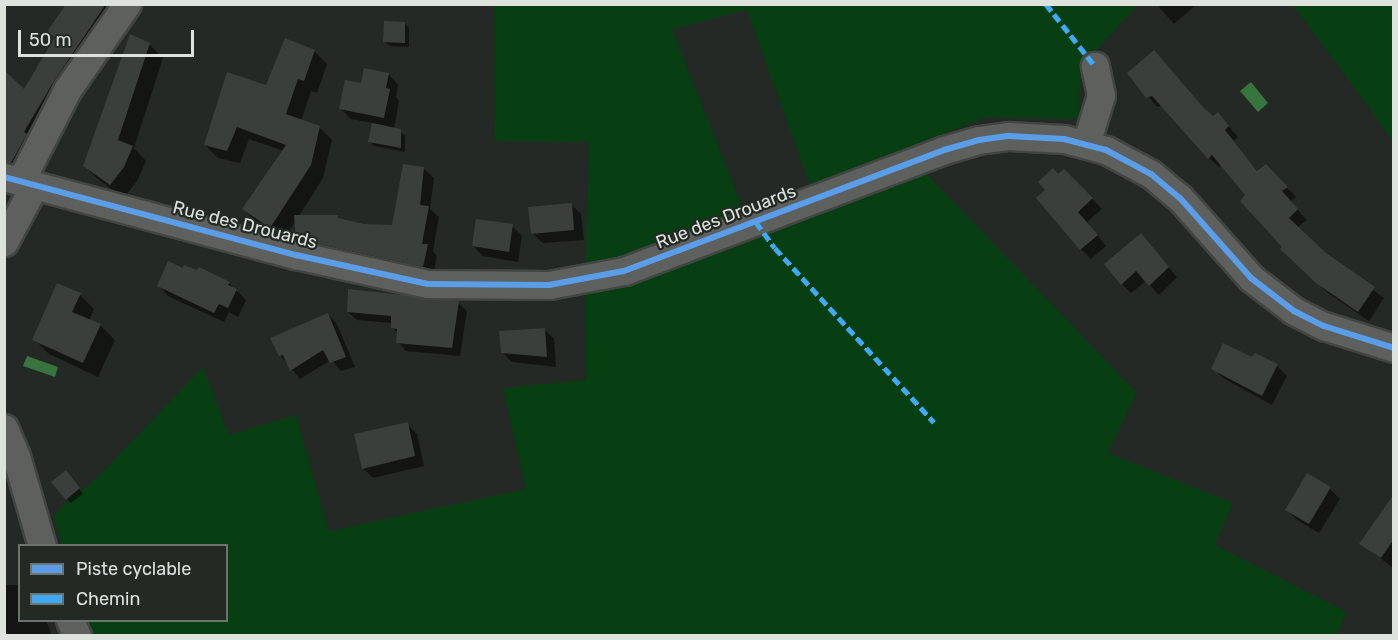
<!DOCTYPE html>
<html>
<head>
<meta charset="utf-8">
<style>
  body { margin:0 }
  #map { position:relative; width:1398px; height:640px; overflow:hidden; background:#242925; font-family:Rubik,sans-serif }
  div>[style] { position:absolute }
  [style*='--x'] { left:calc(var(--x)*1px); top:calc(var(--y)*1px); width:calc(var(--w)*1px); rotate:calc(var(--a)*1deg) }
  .green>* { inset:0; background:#073f13 }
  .water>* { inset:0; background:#38743e }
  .shadow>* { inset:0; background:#0007 }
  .building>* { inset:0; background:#3b3f3c }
  .roads { filter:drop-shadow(2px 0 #424643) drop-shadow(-2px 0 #424643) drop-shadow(0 2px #424643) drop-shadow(0 -2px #424643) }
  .minor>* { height:27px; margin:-13.5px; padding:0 13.5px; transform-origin:13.5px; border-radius:13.5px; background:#5e605e }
  .quiet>* { height:4.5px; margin-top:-2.25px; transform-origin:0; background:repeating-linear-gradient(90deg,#3fa9f5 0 9px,transparent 0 13.5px) }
  .cycleway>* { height:6px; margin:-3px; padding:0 3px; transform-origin:3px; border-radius:3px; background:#5a9eea }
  span { translate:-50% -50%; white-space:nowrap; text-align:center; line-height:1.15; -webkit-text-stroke:4.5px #232a24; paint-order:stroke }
  .street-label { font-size:18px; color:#dde2dd }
  .frame { position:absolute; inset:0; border:6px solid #dde2dd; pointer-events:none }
  .legend { position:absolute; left:18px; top:544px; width:210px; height:78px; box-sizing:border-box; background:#232a24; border:2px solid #6d746e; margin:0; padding:8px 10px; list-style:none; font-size:18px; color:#dde2dd }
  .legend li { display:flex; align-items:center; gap:12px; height:30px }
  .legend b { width:30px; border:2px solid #6d746e }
  .scale { position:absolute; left:18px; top:30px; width:176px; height:27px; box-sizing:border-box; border:3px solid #dde2dd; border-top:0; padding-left:8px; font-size:18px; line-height:21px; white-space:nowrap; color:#dde2dd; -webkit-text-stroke:4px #232a24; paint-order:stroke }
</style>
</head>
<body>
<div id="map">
  <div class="green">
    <div style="clip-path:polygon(494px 5px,1138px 5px,1080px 68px,1079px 119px,987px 117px,810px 185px,747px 10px,672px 29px,754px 236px,922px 169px,1137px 393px,1108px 453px,1233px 503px,1215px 545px,1347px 612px,1336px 636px,64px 635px,58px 621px,226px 620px,226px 546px,61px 545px,54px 514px,100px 475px,203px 367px,229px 435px,296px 415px,329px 531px,526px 489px,503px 388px,586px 380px,585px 296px,589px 142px,495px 141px)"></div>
    <div style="clip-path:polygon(1293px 5px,1393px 5px,1393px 142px,1371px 110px)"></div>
  </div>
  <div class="water">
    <div style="clip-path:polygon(1251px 82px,1268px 103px,1258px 112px,1240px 91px)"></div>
    <div style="clip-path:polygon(27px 356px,58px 367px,55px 377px,23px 366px)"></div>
  </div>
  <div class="shadow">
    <div style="clip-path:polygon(79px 4px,120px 4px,25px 176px,4px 171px,4px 98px,24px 91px,56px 38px,49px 31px)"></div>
    <div style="clip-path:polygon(1162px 4px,1197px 4px,1174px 24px,1159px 7px)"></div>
    <div style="clip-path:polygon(404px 23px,409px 28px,409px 47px,390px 46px,385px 42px)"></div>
    <div style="clip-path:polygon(149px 44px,163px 58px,134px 148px,146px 161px,137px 181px,124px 198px,99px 180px,84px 166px)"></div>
    <div style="clip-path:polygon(314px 51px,327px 64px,317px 93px,311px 91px,301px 121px,319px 127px,332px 140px,323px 178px,299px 216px,338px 217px,341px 220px,364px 226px,393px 226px,423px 168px,434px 178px,430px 209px,439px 217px,433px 251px,437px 256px,433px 276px,308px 248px,298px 238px,296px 220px,284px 239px,256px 221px,243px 209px,284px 151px,249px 139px,240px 163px,218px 158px,205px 145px,267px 87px)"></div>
    <div style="clip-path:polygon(1129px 73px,1213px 118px,1218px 114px,1227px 124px,1238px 137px,1233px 141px,1258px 172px,1266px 166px,1296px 197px,1290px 202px,1307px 220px,1297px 228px,1325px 254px,1384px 298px,1369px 321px,1328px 293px,1291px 259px,1247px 196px,1222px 165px,1219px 167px,1209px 158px,1162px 105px,1157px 107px)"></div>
    <div style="clip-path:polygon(388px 74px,398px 84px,396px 97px,399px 101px,394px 129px,405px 135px,405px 152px,374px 146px,370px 141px,373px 123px,351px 119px,341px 109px,362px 85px)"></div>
    <div style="clip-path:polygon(1064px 171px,1102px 209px,1087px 222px,1106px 246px,1091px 259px,1081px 249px,1047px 190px)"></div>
    <div style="clip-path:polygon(571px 204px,581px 214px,584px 240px,543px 243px,532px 233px)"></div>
    <div style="clip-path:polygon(512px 226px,522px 236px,518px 262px,483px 256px,473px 246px)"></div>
    <div style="clip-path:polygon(1141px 235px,1177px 277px,1159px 295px,1146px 281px,1131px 293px,1122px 284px)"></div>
    <div style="clip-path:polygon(184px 270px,229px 283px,246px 300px,238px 317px,229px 312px,224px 322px,168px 296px,159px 286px)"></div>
    <div style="clip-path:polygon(80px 295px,94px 309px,89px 321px,100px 325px,115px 340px,98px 377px,49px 354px,34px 339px)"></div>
    <div style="clip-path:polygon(458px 303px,467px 311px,460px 356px,406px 351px,398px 342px,398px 333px,392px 327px,392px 323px,357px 320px,348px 312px)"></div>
    <div style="clip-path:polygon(328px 314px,337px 324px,355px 367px,341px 371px,331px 360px,300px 379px,280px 355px)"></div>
    <div style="clip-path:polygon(544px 329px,554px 339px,556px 367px,512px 362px,502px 352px)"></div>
    <div style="clip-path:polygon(1253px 359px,1277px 366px,1287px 376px,1272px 405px,1223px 378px,1213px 368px)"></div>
    <div style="clip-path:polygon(407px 424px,417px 434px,424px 466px,373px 478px,363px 468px)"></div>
    <div style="clip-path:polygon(70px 477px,83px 494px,71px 503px,67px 499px)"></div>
    <div style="clip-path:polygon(1330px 489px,1340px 499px,1319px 533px,1297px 520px,1287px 510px)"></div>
    <div style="clip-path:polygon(1394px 496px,1394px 566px,1393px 568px,1361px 543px)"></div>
    <div style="clip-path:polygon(4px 585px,20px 585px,20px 620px,46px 620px,52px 636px,4px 636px)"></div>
  </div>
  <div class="building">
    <div style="clip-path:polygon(66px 4px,106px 4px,54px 81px,24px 132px,27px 134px,11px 163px,4px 162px,4px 70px,24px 89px,55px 37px,47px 32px)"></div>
    <div style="clip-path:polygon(384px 21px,405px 22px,405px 43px,383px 42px)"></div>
    <div style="clip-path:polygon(130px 34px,150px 43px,118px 140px,133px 146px,124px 167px,110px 185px,83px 166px)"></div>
    <div style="clip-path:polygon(285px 38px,315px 50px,304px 81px,298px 79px,286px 114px,320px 126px,311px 165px,270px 228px,242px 209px,286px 145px,237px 127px,227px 151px,204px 145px,227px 72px,266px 85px)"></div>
    <div style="clip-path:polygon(1154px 50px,1203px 107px,1213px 116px,1218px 112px,1229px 126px,1225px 130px,1257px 171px,1266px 164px,1288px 187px,1282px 191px,1298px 209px,1289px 218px,1326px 253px,1375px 287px,1358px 312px,1316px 283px,1280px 249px,1282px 247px,1240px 201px,1245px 195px,1212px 155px,1208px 159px,1152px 96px,1146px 98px,1127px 73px)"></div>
    <div style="clip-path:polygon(364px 68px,389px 73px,386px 88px,390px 89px,384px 118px,339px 109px,345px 80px,361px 83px)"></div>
    <div style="clip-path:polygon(372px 123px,401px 129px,401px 148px,368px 142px)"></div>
    <div style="clip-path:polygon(403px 164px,424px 167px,420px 205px,429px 206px,422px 244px,428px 244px,423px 267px,296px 239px,294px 215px,338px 215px,338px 218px,364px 224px,392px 225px)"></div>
    <div style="clip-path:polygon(1053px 168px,1058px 174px,1064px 169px,1093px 198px,1078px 212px,1098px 235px,1080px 250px,1036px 198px,1045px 190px,1038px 182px)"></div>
    <div style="clip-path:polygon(572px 203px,574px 230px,531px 234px,528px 207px)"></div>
    <div style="clip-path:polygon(476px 219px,513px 224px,509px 252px,472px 246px)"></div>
    <div style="clip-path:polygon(1141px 233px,1169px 267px,1149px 286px,1136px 271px,1121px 285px,1104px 264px)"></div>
    <div style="clip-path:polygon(168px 261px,183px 268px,184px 265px,197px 270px,199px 267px,230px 282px,228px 285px,237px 289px,228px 308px,219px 304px,214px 313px,157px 286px)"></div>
    <div style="clip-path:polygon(57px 283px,81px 293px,72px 312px,101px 324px,83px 363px,32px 340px)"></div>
    <div style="clip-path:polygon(348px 289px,459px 301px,452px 348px,396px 343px,397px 329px,391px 328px,391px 316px,347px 312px)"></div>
    <div style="clip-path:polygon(328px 313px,346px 357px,330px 363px,323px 350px,290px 371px,283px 355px,279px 356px,270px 338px)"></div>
    <div style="clip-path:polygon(545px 328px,547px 357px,501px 353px,499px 331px)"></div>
    <div style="clip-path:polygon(1223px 343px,1252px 357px,1255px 353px,1278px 364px,1262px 396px,1211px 369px)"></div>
    <div style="clip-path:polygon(408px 422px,415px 456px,362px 469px,354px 434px)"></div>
    <div style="clip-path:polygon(66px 470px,80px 488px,66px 500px,51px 482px)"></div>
    <div style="clip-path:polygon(1307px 473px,1331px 487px,1309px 524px,1285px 510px)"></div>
    <div style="clip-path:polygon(1394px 494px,1394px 539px,1381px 558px,1359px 544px)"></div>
  </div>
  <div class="roads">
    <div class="minor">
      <div style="--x:1086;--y:144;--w:51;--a:-73"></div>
      <div style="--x:1101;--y:95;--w:30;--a:-102"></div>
      <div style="--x:4;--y:177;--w:302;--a:15"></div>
      <div style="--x:296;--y:255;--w:135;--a:12.4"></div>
      <div style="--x:428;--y:284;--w:121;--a:0.5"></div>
      <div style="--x:549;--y:285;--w:76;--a:-10.6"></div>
      <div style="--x:624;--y:271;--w:342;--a:-20.7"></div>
      <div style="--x:944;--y:150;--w:36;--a:-16"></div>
      <div style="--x:979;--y:140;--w:30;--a:-8"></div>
      <div style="--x:1009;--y:136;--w:55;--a:3.1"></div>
      <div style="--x:1064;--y:139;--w:43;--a:14.7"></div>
      <div style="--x:1106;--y:150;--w:51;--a:28.1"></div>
      <div style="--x:1151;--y:174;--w:38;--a:40"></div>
      <div style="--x:1180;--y:198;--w:107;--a:48.4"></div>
      <div style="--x:1251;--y:278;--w:54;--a:37.5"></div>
      <div style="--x:1294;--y:311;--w:34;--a:27"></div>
      <div style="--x:1324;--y:326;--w:73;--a:17.4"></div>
      <div style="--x:20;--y:182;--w:103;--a:-62.9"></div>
      <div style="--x:67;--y:90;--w:105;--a:-55.1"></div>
      <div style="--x:4;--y:242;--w:64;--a:-61.8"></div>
      <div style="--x:4;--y:428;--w:30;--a:67"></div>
      <div style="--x:16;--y:456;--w:94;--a:73.9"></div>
      <div style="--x:70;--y:620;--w:17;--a:66"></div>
    </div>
  </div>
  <div class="quiet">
    <div style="--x:1046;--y:4;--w:79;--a:51.7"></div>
    <div style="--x:756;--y:222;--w:32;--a:54"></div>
    <div style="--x:775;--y:248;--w:236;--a:47.6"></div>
  </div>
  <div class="cycleway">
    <div style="--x:4;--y:177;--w:302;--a:15"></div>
    <div style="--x:296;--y:255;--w:135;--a:12.4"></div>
    <div style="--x:428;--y:284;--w:121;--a:0.5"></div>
    <div style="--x:549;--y:285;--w:76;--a:-10.6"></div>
    <div style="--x:624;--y:271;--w:342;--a:-20.7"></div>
    <div style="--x:944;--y:150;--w:36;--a:-16"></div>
    <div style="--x:979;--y:140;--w:30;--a:-8"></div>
    <div style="--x:1009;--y:136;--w:55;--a:3.1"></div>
    <div style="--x:1064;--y:139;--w:43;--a:14.7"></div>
    <div style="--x:1106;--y:150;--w:51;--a:28.1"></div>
    <div style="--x:1151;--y:174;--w:38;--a:40"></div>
    <div style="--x:1180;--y:198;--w:107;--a:48.4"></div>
    <div style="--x:1251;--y:278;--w:54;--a:37.5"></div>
    <div style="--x:1294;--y:311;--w:34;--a:27"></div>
    <div style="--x:1324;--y:326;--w:73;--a:17.4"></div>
  </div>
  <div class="street-label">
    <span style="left:726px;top:217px;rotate:-21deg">Rue des Drouards</span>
    <span style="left:245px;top:225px;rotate:14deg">Rue des Drouards</span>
  </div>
  <div class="frame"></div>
  <ul class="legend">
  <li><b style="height:8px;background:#5a9eea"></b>Piste cyclable</li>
  <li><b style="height:8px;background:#3fa9f5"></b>Chemin</li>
  </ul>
  <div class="scale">50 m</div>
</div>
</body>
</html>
